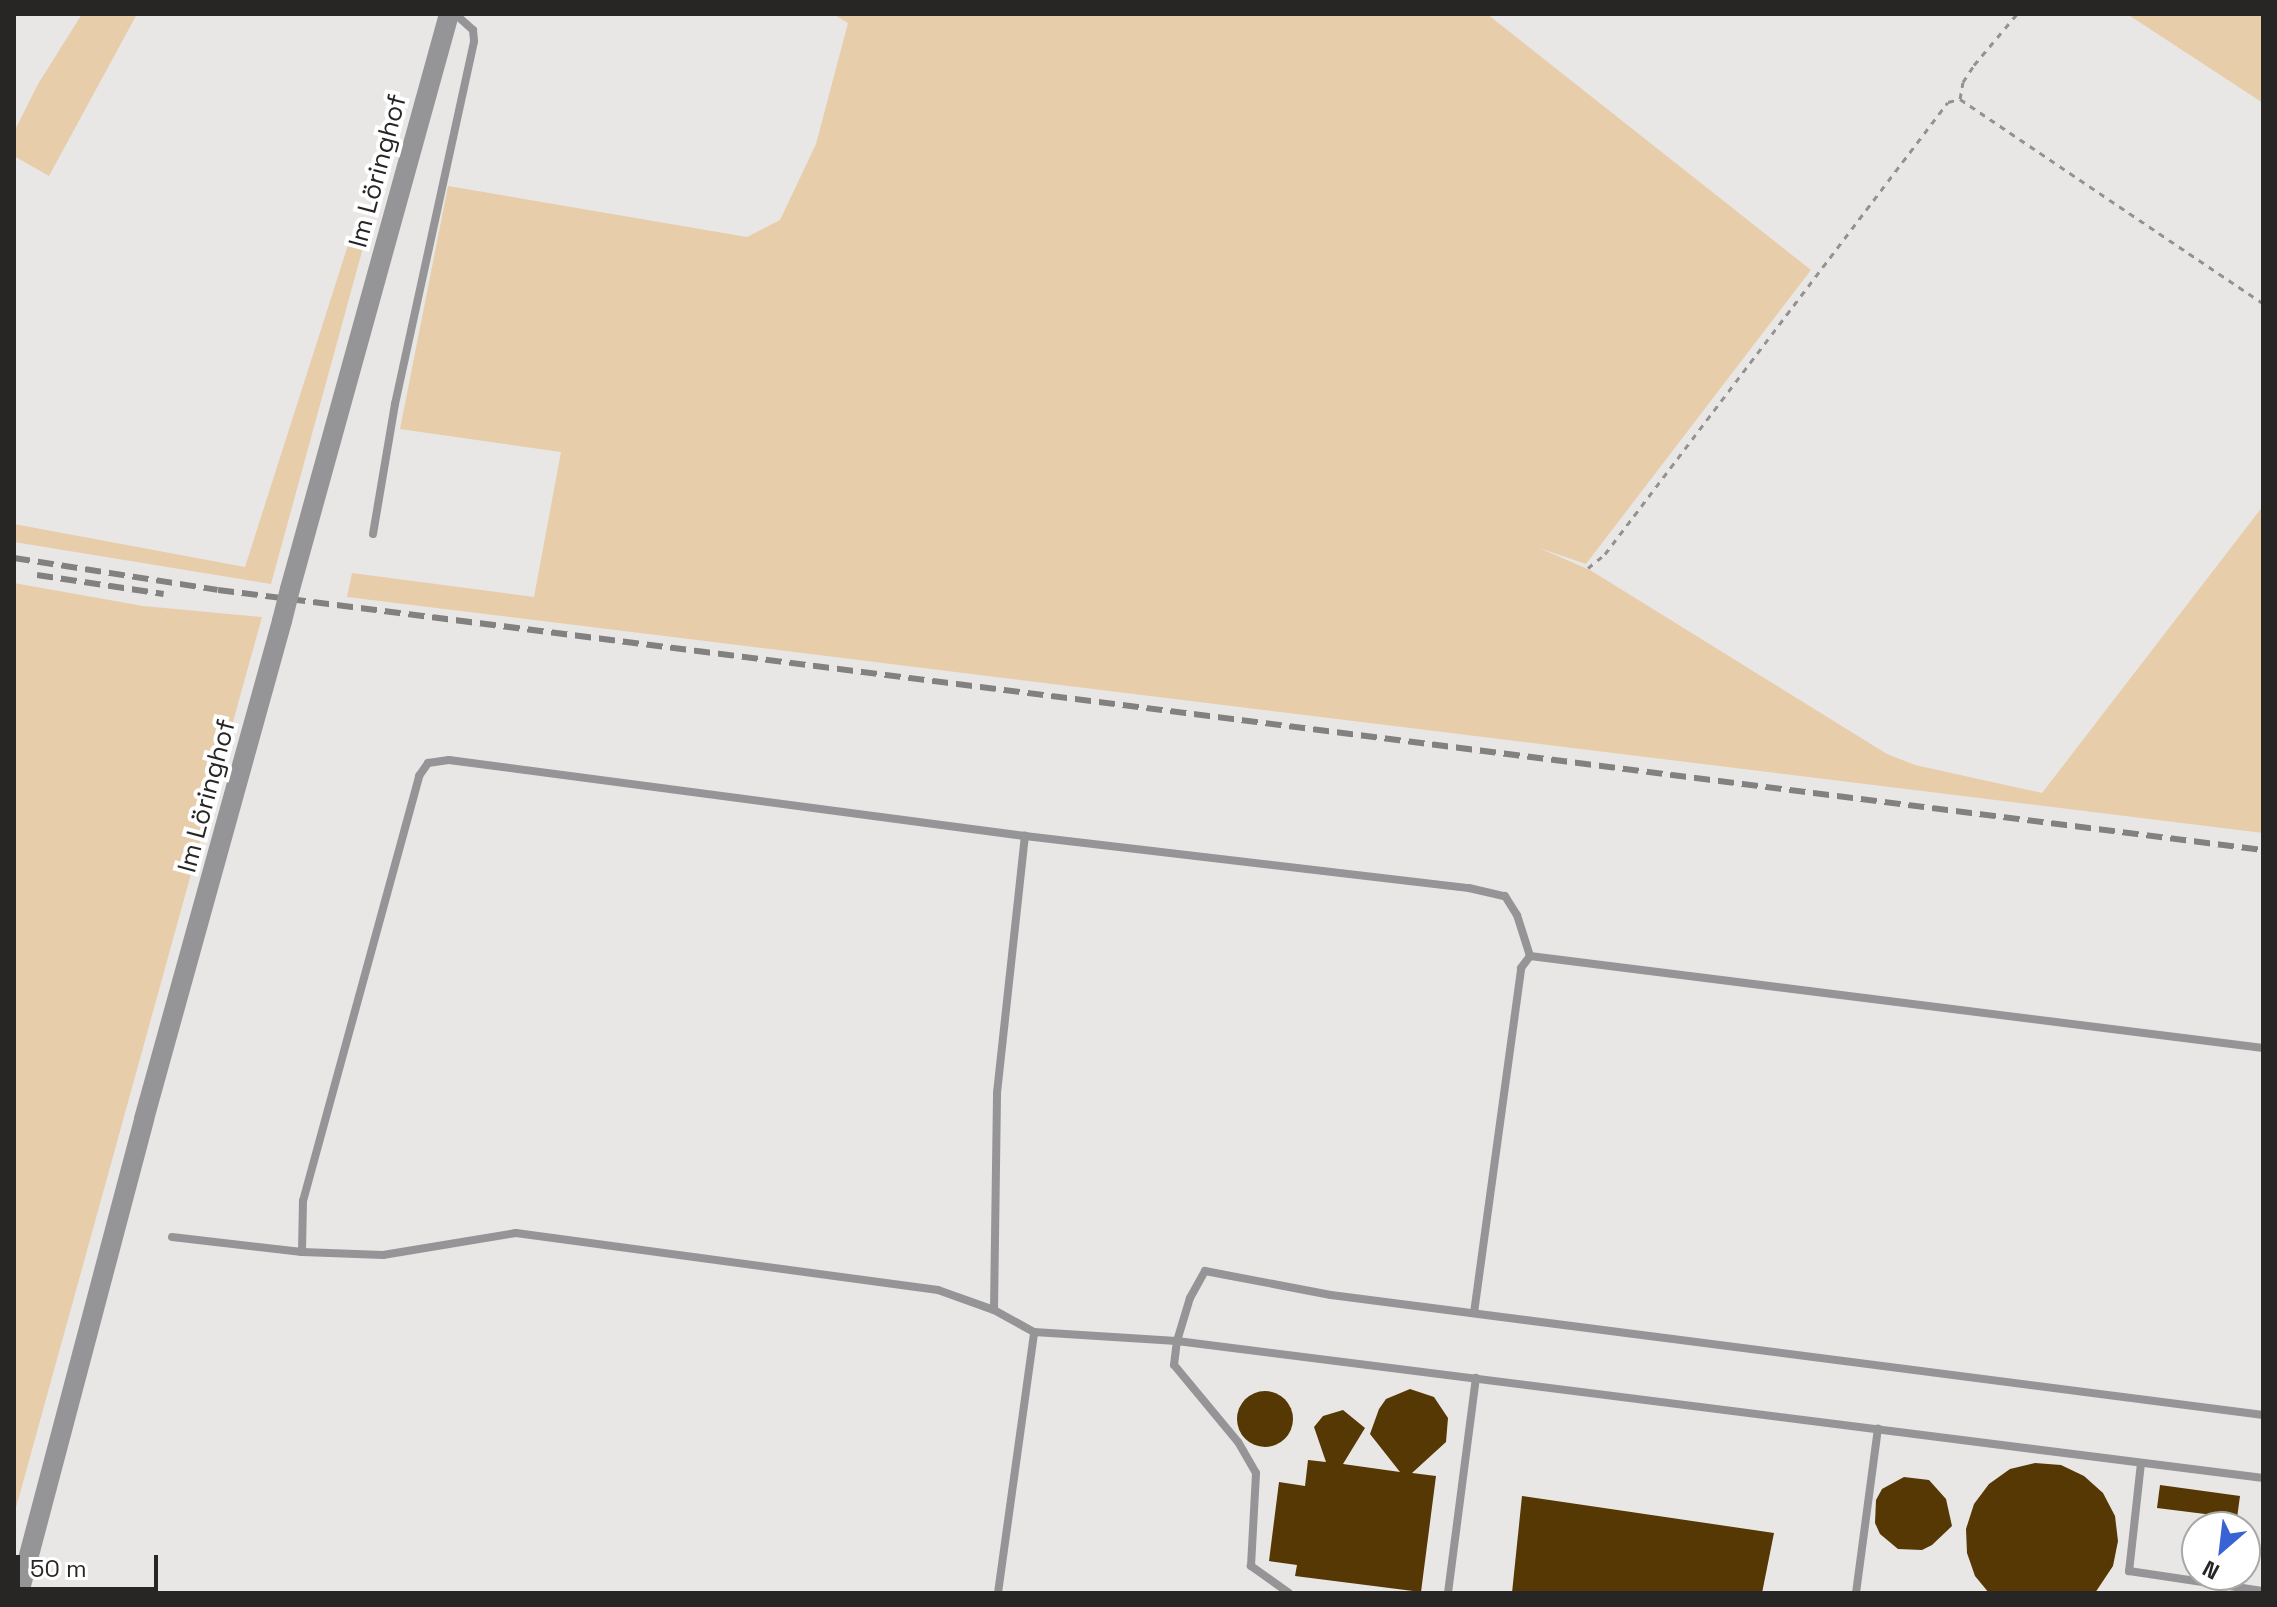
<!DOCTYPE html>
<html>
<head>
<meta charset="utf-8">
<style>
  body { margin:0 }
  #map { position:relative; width:2277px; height:1607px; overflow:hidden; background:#e9e7e5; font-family:"Space Grotesk",sans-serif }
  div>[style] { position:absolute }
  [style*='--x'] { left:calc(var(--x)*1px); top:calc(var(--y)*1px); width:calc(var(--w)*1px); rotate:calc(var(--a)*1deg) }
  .green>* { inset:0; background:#e7cdaa }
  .building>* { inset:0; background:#553803 }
  .round { border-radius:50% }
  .path>* { height:3px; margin-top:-1.5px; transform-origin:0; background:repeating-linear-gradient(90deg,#949291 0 6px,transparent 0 12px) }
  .service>* { height:8px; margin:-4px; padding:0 4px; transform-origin:4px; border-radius:4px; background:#959597 }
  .tertiary>* { height:20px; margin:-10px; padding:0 10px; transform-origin:10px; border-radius:10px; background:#959597 }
  .rail>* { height:6px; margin-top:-3px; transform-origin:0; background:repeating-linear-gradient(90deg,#838180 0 16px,transparent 0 24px) }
  .tertiary-bridge>* { height:20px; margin:-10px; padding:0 10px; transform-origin:10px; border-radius:10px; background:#959597 }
  span { translate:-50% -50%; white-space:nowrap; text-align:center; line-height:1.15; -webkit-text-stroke:8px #fff; paint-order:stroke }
  .street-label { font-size:26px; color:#272625 }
  .frame { position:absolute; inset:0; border:16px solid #272625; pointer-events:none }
  .north { position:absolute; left:2181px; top:1511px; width:80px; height:80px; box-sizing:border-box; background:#fff; border:2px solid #a9a8a8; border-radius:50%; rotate:208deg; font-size:22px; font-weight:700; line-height:32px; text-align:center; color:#272625 }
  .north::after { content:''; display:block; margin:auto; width:28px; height:36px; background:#3863d4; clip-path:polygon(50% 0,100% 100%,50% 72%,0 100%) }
  .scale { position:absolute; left:16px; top:1555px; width:142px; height:36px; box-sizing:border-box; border:4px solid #272625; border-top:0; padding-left:10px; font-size:24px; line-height:28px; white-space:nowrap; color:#272625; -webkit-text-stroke:6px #fff; paint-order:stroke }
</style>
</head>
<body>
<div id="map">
  <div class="green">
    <div style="clip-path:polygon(82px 14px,137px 14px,49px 176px,14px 156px,14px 132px,38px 84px)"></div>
    <div style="clip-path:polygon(833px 14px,1487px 14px,1811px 270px,1586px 564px,1539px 548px,1590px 570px,1887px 754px,1915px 765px,2042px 793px,2263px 506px,2263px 833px,347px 597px,352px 573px,534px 597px,561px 452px,400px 429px,448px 186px,747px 237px,780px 220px,816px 144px,848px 23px)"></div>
    <div style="clip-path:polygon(2127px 14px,2263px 14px,2263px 103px)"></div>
    <div style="clip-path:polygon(349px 242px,364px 244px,271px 584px,14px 542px,14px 524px,245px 567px)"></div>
    <div style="clip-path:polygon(14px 583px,143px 606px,262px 617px,14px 1515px)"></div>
  </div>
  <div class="building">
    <div style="clip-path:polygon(1410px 1389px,1434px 1397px,1448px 1418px,1446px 1442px,1412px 1473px,1436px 1476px,1421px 1592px,1295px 1576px,1297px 1565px,1269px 1561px,1279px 1482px,1305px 1486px,1308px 1460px,1326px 1462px,1314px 1427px,1323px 1416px,1343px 1410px,1365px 1428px,1343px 1464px,1400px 1472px,1370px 1434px,1379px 1409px,1386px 1399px)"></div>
    <div class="round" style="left:1237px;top:1391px;width:56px;height:56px"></div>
    <div style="clip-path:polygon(2035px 1463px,2061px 1465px,2084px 1476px,2103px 1493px,2115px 1516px,2118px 1541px,2113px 1566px,2095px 1593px,1989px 1593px,1975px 1576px,1967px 1553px,1966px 1529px,1974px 1504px,1989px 1484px,2010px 1469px)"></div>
    <div style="clip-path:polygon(1904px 1477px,1929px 1480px,1946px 1499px,1952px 1526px,1932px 1545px,1922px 1550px,1898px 1549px,1880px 1534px,1875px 1523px,1876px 1500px,1882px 1489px)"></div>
    <div style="clip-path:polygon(2160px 1485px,2240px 1496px,2237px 1518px,2157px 1508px)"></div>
    <div style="clip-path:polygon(1522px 1496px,1774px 1533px,1762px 1593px,1512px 1593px)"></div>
  </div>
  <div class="path">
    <div style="--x:1960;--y:99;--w:17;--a:-80"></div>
    <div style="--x:1963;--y:82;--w:20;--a:-57"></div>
    <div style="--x:1974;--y:65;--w:67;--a:-49.9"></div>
    <div style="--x:1588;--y:568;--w:22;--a:-39"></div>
    <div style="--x:1605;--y:554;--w:567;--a:-52.81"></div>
    <div style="--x:1948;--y:102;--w:12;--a:-14"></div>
    <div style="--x:1960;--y:99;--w:365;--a:34"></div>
  </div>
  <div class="service">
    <div style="--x:373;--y:534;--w:132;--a:-80.4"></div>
    <div style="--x:395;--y:404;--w:371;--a:-77.7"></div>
    <div style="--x:474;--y:41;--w:11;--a:-95"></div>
    <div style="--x:473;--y:30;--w:24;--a:-138"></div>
    <div style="--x:172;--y:1237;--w:131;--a:6.6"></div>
    <div style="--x:302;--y:1252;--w:81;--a:2.1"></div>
    <div style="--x:383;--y:1255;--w:135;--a:-9.4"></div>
    <div style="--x:516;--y:1233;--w:426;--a:7.7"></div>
    <div style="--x:938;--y:1290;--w:59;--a:19.7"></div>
    <div style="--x:994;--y:1310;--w:46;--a:28.8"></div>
    <div style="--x:1034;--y:1332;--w:143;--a:3.6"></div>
    <div style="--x:1177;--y:1341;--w:1095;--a:7.19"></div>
    <div style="--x:302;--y:1252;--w:51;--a:-88.9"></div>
    <div style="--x:303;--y:1201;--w:441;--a:-74.7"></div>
    <div style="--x:419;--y:776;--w:16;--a:-55"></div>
    <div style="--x:428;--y:763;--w:21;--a:-8"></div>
    <div style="--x:449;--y:760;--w:581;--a:7.52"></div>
    <div style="--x:1025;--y:836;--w:447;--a:6.7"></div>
    <div style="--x:1469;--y:888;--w:37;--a:13"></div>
    <div style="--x:1505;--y:896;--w:22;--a:58"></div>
    <div style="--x:1517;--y:915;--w:43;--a:72.4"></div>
    <div style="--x:994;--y:1310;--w:217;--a:-89.2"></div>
    <div style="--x:997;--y:1093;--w:259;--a:-83.8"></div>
    <div style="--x:1474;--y:1313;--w:348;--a:-82.2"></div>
    <div style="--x:1521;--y:968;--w:15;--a:-53"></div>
    <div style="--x:1530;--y:956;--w:739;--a:7.15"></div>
    <div style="--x:2141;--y:1463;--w:109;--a:96.3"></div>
    <div style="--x:2129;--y:1571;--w:135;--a:8.5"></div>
    <div style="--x:998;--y:1593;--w:263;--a:-82.1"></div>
    <div style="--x:1289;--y:1593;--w:47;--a:-144.6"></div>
    <div style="--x:1251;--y:1566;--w:93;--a:-86.9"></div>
    <div style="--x:1256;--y:1473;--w:36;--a:-120"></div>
    <div style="--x:1238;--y:1442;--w:100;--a:-129.7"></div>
    <div style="--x:1174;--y:1365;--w:24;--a:-83"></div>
    <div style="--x:1177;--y:1341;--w:45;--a:-73.2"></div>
    <div style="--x:1190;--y:1298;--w:31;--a:-61"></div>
    <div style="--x:1205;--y:1271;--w:128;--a:10.8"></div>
    <div style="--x:1331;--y:1295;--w:940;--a:7.34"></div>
    <div style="--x:1448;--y:1593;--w:217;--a:-82.6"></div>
    <div style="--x:1856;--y:1593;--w:166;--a:-82.4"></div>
  </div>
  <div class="tertiary">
    <div style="--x:290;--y:589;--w:597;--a:-74.54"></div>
    <div style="--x:19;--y:1593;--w:490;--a:-75.2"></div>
    <div style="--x:144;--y:1119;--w:517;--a:-74.51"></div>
  </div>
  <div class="rail">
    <div style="--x:14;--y:558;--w:206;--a:8.9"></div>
    <div style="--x:218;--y:590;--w:2061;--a:7.25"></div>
    <div style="--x:37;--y:575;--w:128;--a:8.5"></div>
  </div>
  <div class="tertiary-bridge">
    <div style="--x:282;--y:621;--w:33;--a:-76"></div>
  </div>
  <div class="street-label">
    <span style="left:378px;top:171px;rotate:-75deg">Im Löringhof</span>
    <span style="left:207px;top:796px;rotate:-75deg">Im Löringhof</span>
  </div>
  <div class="frame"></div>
  <div class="north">N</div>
  <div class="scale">50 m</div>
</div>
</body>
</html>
